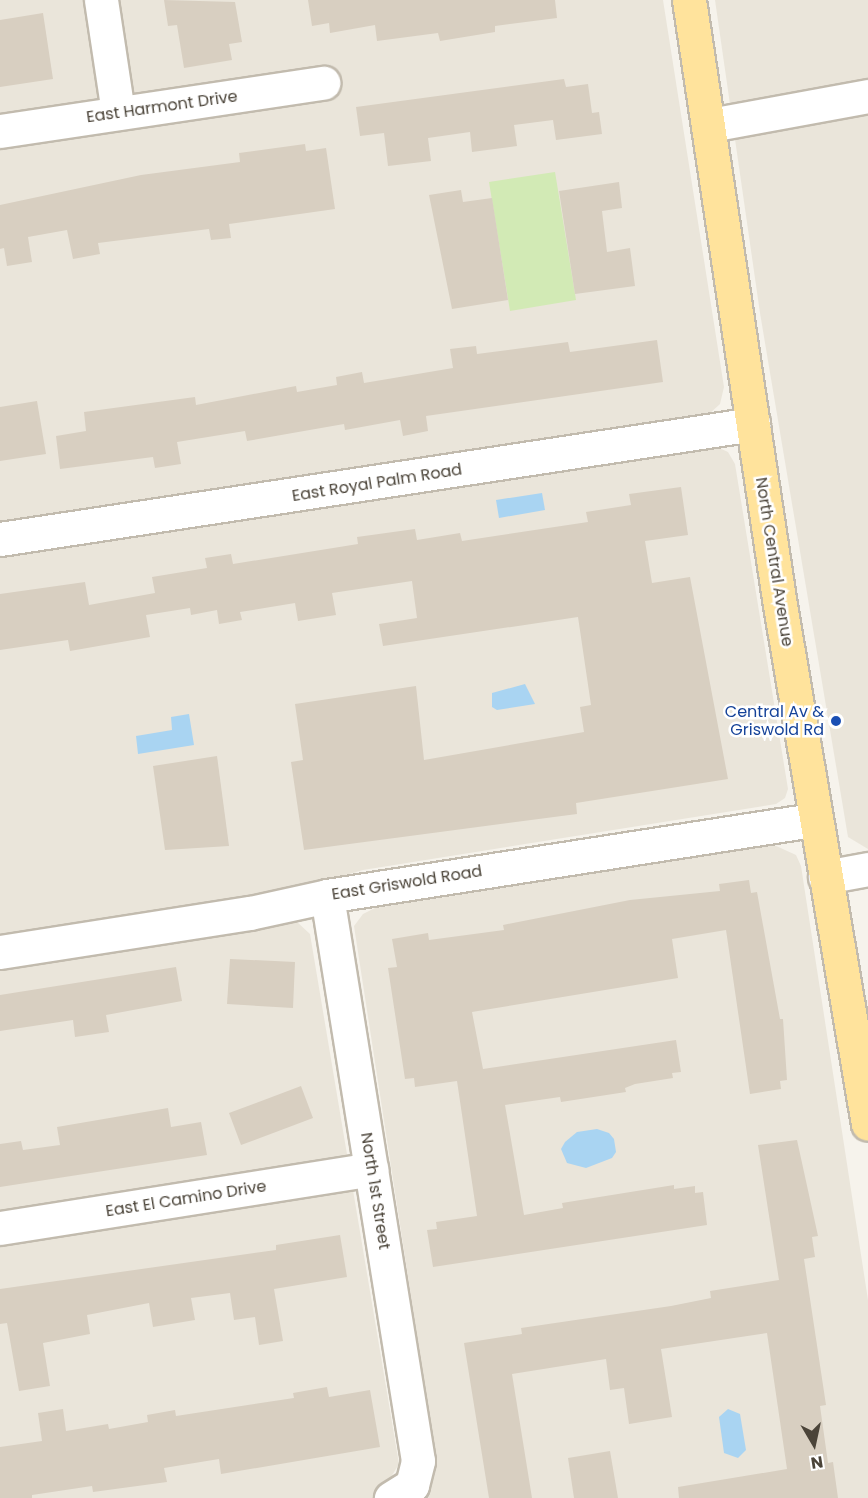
<!DOCTYPE html>
<html>
<head>
<meta charset="utf-8">
<style>
  body { margin:0 }
  #map { position:relative; width:868px; height:1498px; overflow:hidden; background:#f6f3ec; font-family:Poppins,sans-serif }
  div>[style] { position:absolute }
  [style*='--x'] { left:calc(var(--x)*1px); top:calc(var(--y)*1px); width:calc(var(--w)*1px); rotate:calc(var(--a)*1deg) }
  .residential>* { inset:0; background:#eae5da }
  .green>* { inset:0; background:#d2eab5 }
  .water>* { inset:0; background:#a9d4f2 }
  .building>* { inset:0; background:#d8cfc1 }
  .roads { filter:drop-shadow(2px 0 #c2bbae) drop-shadow(-2px 0 #c2bbae) drop-shadow(0 2px #c2bbae) drop-shadow(0 -2px #c2bbae) }
  .minor>* { height:33px; margin:-16.5px; padding:0 16.5px; transform-origin:16.5px; border-radius:16.5px; background:#fff }
  .major>* { height:33px; margin:-16.5px; padding:0 16.5px; transform-origin:16.5px; border-radius:16.5px; background:#ffe39c }
  .dots>* { width:16px; height:16px; translate:-50% -50%; box-sizing:border-box; border:3px solid #fff; border-radius:50% }
  span { translate:-50% -50%; white-space:nowrap; text-align:center; line-height:1.15; -webkit-text-stroke:5px #fff; paint-order:stroke }
  .street-label { font-size:16px; color:#4b4439 }
  .transit-label { font-size:16px; color:#164399 }
  .right { translate:-100% -50%; text-align:right }
  .north { position:absolute; left:784px; top:1414px; width:60px; height:60px; -webkit-text-stroke:4px #fff; paint-order:stroke; rotate:171deg; font-size:16px; font-weight:700; line-height:24px; text-align:center; color:#4b4439 }
  .north::after { content:''; display:block; margin:auto; width:21px; height:27px; background:#4b4439; clip-path:polygon(50% 0,100% 100%,50% 72%,0 100%) }
</style>
</head>
<body>
<div id="map">
  <div class="residential">
    <div style="clip-path:polygon(0 0,663px 0,724px 387px,720px 404px,708px 415px,321px 476px,326px 508px,715px 446px,728px 452px,735px 464px,788px 789px,785px 798px,776px 804px,363px 870px,291px 891px,296px 921px,310px 934px,399px 1464px,388px 1482px,406px 1498px,0 1498px)"></div>
    <div style="clip-path:polygon(715px 0,868px 0,868px 849px,848px 837px,760px 313px)"></div>
    <div style="clip-path:polygon(774px 845px,796px 855px,801px 866px,868px 1300px,868px 1498px,421px 1498px,434px 1475px,436px 1458px,354px 926px,363px 914px,375px 908px)"></div>
  </div>
  <div class="green">
    <div style="clip-path:polygon(555px 172px,576px 300px,510px 311px,489px 182px)"></div>
  </div>
  <div class="water">
    <div style="clip-path:polygon(542px 493px,545px 510px,499px 518px,496px 500px)"></div>
    <div style="clip-path:polygon(525px 684px,535px 704px,497px 710px,492px 707px,492px 693px)"></div>
    <div style="clip-path:polygon(189px 714px,194px 745px,138px 754px,136px 736px,172px 730px,171px 717px)"></div>
    <div style="clip-path:polygon(597px 1129px,609px 1133px,614px 1139px,616px 1152px,612px 1158px,586px 1168px,567px 1163px,561px 1149px,565px 1142px,577px 1132px)"></div>
    <div style="clip-path:polygon(728px 1409px,740px 1414px,746px 1450px,738px 1458px,724px 1453px,719px 1417px)"></div>
  </div>
  <div class="building">
    <div style="clip-path:polygon(164px 0,235px 2px,242px 42px,229px 44px,232px 60px,184px 68px,177px 25px,168px 26px)"></div>
    <div style="clip-path:polygon(308px 0,555px 0,557px 18px,495px 26px,495px 32px,440px 41px,438px 33px,377px 41px,375px 25px,330px 33px,329px 23px,312px 26px)"></div>
    <div style="clip-path:polygon(43px 13px,53px 79px,0 87px,0 20px)"></div>
    <div style="clip-path:polygon(564px 79px,566px 87px,588px 84px,592px 113px,599px 112px,602px 134px,556px 140px,553px 120px,514px 125px,517px 146px,472px 152px,470px 132px,428px 138px,431px 161px,388px 166px,384px 133px,360px 136px,356px 107px)"></div>
    <div style="clip-path:polygon(305px 144px,306px 151px,326px 148px,335px 209px,229px 224px,231px 238px,211px 240px,209px 229px,98px 243px,100px 254px,73px 259px,67px 230px,28px 237px,32px 262px,7px 266px,4px 248px,0 249px,0 205px,141px 175px,240px 162px,239px 153px)"></div>
    <div style="clip-path:polygon(619px 182px,622px 208px,602px 211px,607px 252px,630px 248px,635px 286px,575px 294px,559px 191px)"></div>
    <div style="clip-path:polygon(461px 190px,463px 202px,492px 198px,508px 300px,452px 309px,429px 195px)"></div>
    <div style="clip-path:polygon(657px 340px,663px 382px,426px 416px,428px 431px,403px 436px,400px 420px,345px 430px,344px 424px,247px 441px,245px 431px,177px 442px,181px 464px,155px 468px,153px 457px,60px 469px,56px 436px,86px 431px,84px 412px,195px 397px,196px 405px,296px 386px,297px 392px,337px 385px,336px 377px,362px 372px,364px 383px,453px 368px,450px 349px,476px 346px,477px 354px,568px 342px,570px 352px)"></div>
    <div style="clip-path:polygon(37px 401px,46px 454px,0 461px,0 407px)"></div>
    <div style="clip-path:polygon(681px 487px,688px 535px,645px 541px,652px 583px,690px 577px,728px 779px,576px 803px,577px 814px,304px 850px,291px 762px,303px 760px,295px 704px,416px 686px,424px 760px,584px 732px,580px 707px,591px 705px,578px 617px,383px 646px,379px 624px,417px 618px,412px 581px,332px 593px,336px 615px,298px 621px,295px 603px,240px 612px,242px 620px,219px 624px,217px 610px,191px 615px,190px 608px,146px 615px,150px 637px,70px 651px,68px 640px,0 650px,0 594px,85px 582px,89px 605px,155px 593px,152px 577px,207px 568px,205px 558px,231px 554px,233px 564px,358px 544px,357px 537px,415px 529px,417px 540px,460px 533px,462px 541px,588px 522px,586px 512px,631px 505px,629px 494px)"></div>
    <div style="clip-path:polygon(217px 756px,229px 846px,165px 850px,153px 766px)"></div>
    <div style="clip-path:polygon(749px 880px,751px 893px,757px 892px,780px 1019px,783px 1019px,787px 1080px,780px 1081px,781px 1089px,750px 1094px,726px 930px,672px 939px,678px 978px,472px 1012px,483px 1069px,676px 1040px,681px 1072px,672px 1073px,673px 1078px,635px 1084px,625px 1088px,626px 1092px,561px 1102px,560px 1097px,505px 1105px,524px 1215px,563px 1208px,562px 1203px,674px 1185px,674px 1189px,695px 1186px,695px 1193px,703px 1192px,707px 1225px,433px 1267px,427px 1230px,437px 1229px,436px 1222px,477px 1216px,457px 1081px,415px 1087px,414px 1078px,405px 1079px,388px 968px,397px 967px,392px 939px,428px 933px,429px 940px,504px 930px,503px 925px,630px 900px,720px 891px,719px 884px)"></div>
    <div style="clip-path:polygon(230px 959px,295px 962px,293px 1008px,227px 1004px)"></div>
    <div style="clip-path:polygon(176px 967px,182px 1001px,106px 1015px,109px 1032px,75px 1037px,73px 1020px,0 1031px,0 995px)"></div>
    <div style="clip-path:polygon(301px 1086px,313px 1118px,241px 1145px,229px 1113px)"></div>
    <div style="clip-path:polygon(168px 1108px,171px 1127px,201px 1122px,207px 1155px,0 1187px,0 1144px,21px 1141px,23px 1150px,60px 1145px,57px 1127px)"></div>
    <div style="clip-path:polygon(797px 1140px,818px 1236px,812px 1237px,815px 1257px,804px 1259px,826px 1405px,820px 1406px,828px 1463px,833px 1462px,838px 1498px,679px 1498px,678px 1487px,787px 1469px,767px 1333px,661px 1349px,672px 1417px,629px 1424px,624px 1388px,610px 1390px,606px 1359px,512px 1374px,532px 1498px,489px 1498px,464px 1343px,522px 1334px,521px 1328px,671px 1306px,711px 1298px,710px 1291px,779px 1280px,758px 1145px)"></div>
    <div style="clip-path:polygon(340px 1235px,347px 1277px,274px 1289px,283px 1341px,259px 1345px,255px 1317px,234px 1320px,230px 1293px,191px 1298px,195px 1320px,153px 1327px,149px 1303px,87px 1315px,90px 1334px,43px 1343px,50px 1386px,19px 1391px,7px 1323px,0 1324px,0 1289px,276px 1250px,276px 1245px)"></div>
    <div style="clip-path:polygon(327px 1387px,329px 1397px,370px 1390px,380px 1447px,221px 1474px,219px 1459px,164px 1468px,167px 1482px,93px 1492px,92px 1486px,32px 1495px,32px 1498px,0 1498px,0 1447px,42px 1441px,38px 1413px,63px 1409px,66px 1431px,108px 1424px,109px 1429px,148px 1422px,147px 1415px,175px 1410px,176px 1416px,294px 1398px,293px 1393px)"></div>
    <div style="clip-path:polygon(610px 1451px,618px 1498px,574px 1498px,568px 1458px)"></div>
  </div>
  <div class="roads">
    <div class="minor">
      <div style="--x:101;--y:0;--w:114;--a:81.4"></div>
      <div style="--x:710;--y:125;--w:161;--a:-10.4"></div>
      <div style="--x:0;--y:131;--w:327;--a:-8.5"></div>
      <div style="--x:0;--y:539;--w:762;--a:-8.68"></div>
      <div style="--x:825;--y:877;--w:44;--a:-10.5"></div>
      <div style="--x:327;--y:896;--w:572;--a:80.85"></div>
      <div style="--x:418;--y:1461;--w:25;--a:104"></div>
      <div style="--x:412;--y:1485;--w:25;--a:148"></div>
      <div style="--x:0;--y:952;--w:253;--a:-8.9"></div>
      <div style="--x:250;--y:913;--w:79;--a:-12.4"></div>
      <div style="--x:327;--y:896;--w:494;--a:-8.9"></div>
      <div style="--x:0;--y:1228;--w:376;--a:-9"></div>
    </div>
    <div class="major">
      <div style="--x:689;--y:0;--w:612;--a:81.45"></div>
      <div style="--x:780;--y:605;--w:526;--a:80.38"></div>
    </div>
  </div>
  <div class="dots">
    <div style="left:836px;top:721px;background:#1a4fb4"></div>
  </div>
  <div class="street-label">
    <span style="left:162px;top:107px;rotate:-8deg">East Harmont Drive</span>
    <span style="left:377px;top:483px;rotate:-9deg">East Royal Palm Road</span>
    <span style="left:774px;top:562px;rotate:81deg">North Central Avenue</span>
    <span style="left:407px;top:883px;rotate:-9deg">East Griswold Road</span>
    <span style="left:375px;top:1191px;rotate:81deg">North 1st Street</span>
    <span style="left:186px;top:1199px;rotate:-9deg">East El Camino Drive</span>
  </div>
  <div class="transit-label">
    <span class="right" style="left:824px;top:721px">Central Av &amp;<br>Griswold Rd</span>
  </div>
  <div class="north">N</div>
</div>
</body>
</html>
